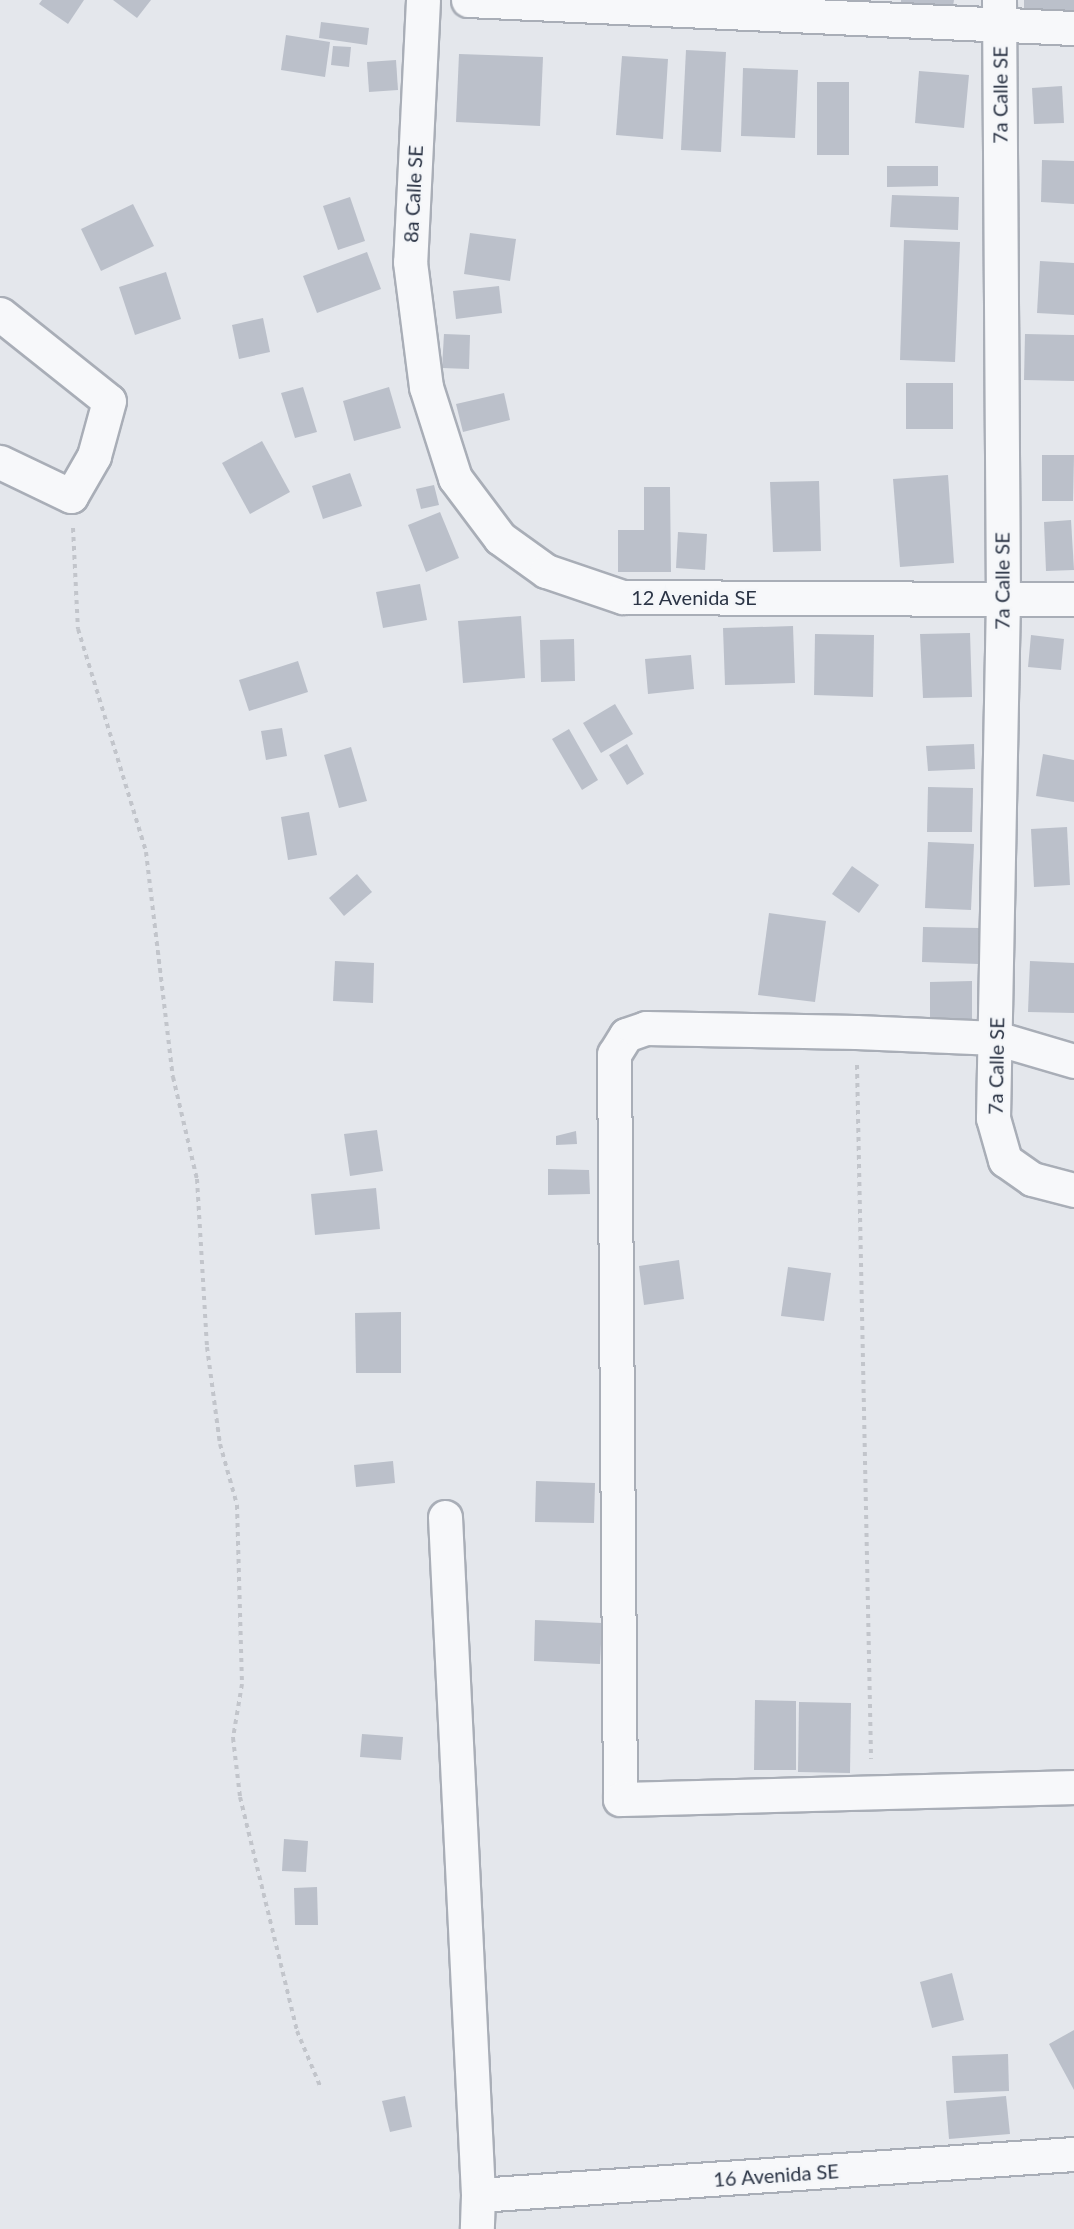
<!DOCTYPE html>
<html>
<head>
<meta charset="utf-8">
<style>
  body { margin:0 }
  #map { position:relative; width:1074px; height:2229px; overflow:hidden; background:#e4e7ec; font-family:Lato,sans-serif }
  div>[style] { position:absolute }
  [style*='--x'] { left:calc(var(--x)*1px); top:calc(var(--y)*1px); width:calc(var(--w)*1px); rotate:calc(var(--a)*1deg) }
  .building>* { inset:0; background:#bbc0ca }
  .path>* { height:4px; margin-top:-2px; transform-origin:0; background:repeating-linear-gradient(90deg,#c2c5cb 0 4.5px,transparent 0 9px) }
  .roads { filter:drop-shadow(2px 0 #a9aeb7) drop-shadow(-2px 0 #a9aeb7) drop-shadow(0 2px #a9aeb7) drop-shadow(0 -2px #a9aeb7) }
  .street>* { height:33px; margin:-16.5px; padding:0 16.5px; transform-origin:16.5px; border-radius:16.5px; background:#f7f8fa }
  span { translate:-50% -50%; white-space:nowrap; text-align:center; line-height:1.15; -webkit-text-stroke:4.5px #f4f6f9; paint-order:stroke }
  .street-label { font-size:20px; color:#2b3445 }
</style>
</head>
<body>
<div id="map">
  <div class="building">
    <div style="clip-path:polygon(42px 0,84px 0,68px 24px,39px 4px)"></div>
    <div style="clip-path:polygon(113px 0,151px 0,137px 18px)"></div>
    <div style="clip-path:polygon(901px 0,954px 0,953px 6px,901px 4px)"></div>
    <div style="clip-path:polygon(1024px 0,1074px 0,1074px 13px,1024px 12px)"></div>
    <div style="clip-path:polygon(321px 22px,369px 28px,367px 45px,319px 38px)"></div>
    <div style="clip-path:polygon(286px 35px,330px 42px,325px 77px,281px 70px)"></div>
    <div style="clip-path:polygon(333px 46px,351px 47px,349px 67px,331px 65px)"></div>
    <div style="clip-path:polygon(686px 50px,726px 52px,721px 152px,681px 150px)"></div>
    <div style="clip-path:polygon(459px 54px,543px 57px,540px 126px,456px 122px)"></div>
    <div style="clip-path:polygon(622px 56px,668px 59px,663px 139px,616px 135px)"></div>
    <div style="clip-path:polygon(396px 60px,398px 90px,369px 92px,367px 62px)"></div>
    <div style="clip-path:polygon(743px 68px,798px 70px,795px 138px,741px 136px)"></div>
    <div style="clip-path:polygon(919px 71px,969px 75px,964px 128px,915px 123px)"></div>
    <div style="clip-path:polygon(817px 82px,849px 82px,849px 155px,817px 155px)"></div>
    <div style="clip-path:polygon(1062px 86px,1064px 123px,1034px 124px,1032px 88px)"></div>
    <div style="clip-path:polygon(1042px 160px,1074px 161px,1074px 204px,1041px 202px)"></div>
    <div style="clip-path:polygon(887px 166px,938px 166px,938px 186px,887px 187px)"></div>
    <div style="clip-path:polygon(892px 195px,959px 197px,958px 230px,890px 227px)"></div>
    <div style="clip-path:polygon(350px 197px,365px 241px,338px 250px,323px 206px)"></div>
    <div style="clip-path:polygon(133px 204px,154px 246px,101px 271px,81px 229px)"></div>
    <div style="clip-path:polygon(470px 233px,516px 239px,510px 281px,464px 274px)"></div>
    <div style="clip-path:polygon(904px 240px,960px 242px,955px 362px,900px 360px)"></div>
    <div style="clip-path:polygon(367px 252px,381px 289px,317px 313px,303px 276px)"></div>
    <div style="clip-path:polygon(1040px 261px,1074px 263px,1074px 315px,1037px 313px)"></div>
    <div style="clip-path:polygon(166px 272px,181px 319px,135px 335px,119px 287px)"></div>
    <div style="clip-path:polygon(499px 286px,502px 313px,456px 319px,453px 291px)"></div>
    <div style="clip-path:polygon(263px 318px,270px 352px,239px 359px,232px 325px)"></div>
    <div style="clip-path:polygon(444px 334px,470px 335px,469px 369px,442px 368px)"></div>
    <div style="clip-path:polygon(1025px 334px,1074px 335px,1074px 381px,1024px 380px)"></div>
    <div style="clip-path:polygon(906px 383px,953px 383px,953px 429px,906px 429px)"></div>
    <div style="clip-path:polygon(303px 387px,317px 432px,295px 438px,281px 393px)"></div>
    <div style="clip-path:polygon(389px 387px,401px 428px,354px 441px,343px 401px)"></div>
    <div style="clip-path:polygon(504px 393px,510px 420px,463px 432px,456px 404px)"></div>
    <div style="clip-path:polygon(262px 441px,290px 492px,250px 514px,222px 463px)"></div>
    <div style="clip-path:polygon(1042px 455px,1074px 455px,1073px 501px,1042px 501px)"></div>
    <div style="clip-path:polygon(350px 473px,362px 506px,323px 519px,312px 486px)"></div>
    <div style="clip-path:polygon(948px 475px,954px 563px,900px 567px,893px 479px)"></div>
    <div style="clip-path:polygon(819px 481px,821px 551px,773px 552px,770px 482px)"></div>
    <div style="clip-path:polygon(434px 485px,439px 505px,421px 509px,416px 489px)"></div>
    <div style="clip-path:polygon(644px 487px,670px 487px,671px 572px,618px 572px,618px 530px,644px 530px)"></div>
    <div style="clip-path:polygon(440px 512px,459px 558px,426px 572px,408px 525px)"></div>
    <div style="clip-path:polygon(1071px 520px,1074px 570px,1046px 571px,1044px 522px)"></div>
    <div style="clip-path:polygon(678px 532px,707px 534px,705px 570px,676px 568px)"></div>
    <div style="clip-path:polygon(420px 584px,427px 620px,383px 628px,376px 592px)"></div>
    <div style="clip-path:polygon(521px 616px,525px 678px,463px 683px,458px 621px)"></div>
    <div style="clip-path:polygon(793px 626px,795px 683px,725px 685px,723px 628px)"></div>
    <div style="clip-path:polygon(970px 633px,972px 697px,923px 698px,920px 634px)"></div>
    <div style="clip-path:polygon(815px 634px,874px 635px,873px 697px,814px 695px)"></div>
    <div style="clip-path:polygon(1031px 635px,1064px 639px,1061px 670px,1028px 667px)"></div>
    <div style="clip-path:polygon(574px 639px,575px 681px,541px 682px,540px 640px)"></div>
    <div style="clip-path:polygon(691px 655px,694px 689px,648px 694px,645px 659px)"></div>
    <div style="clip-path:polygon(298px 661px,308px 692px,249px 711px,239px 680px)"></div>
    <div style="clip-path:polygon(615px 704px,633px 734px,601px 753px,583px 723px)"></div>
    <div style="clip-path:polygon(282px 728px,287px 756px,266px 760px,261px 731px)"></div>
    <div style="clip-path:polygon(569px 729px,598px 780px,582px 790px,552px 739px)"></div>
    <div style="clip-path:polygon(627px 744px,644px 774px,627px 785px,609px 755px)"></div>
    <div style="clip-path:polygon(974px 744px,975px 769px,928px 771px,926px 746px)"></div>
    <div style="clip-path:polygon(351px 747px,367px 801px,339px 808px,324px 755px)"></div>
    <div style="clip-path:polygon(1043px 754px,1074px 760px,1074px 802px,1036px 796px)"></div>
    <div style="clip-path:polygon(928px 787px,973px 788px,972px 832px,927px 832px)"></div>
    <div style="clip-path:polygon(309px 812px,317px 855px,288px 860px,281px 817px)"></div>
    <div style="clip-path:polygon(1067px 827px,1070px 885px,1034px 887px,1031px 829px)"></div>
    <div style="clip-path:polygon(928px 842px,974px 844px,971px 910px,925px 908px)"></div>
    <div style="clip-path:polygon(852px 866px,879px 885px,859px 913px,832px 894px)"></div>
    <div style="clip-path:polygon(357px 874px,372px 892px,344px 916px,329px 898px)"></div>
    <div style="clip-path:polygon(769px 913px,826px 921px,815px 1002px,758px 995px)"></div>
    <div style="clip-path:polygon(923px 927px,980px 928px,979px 964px,922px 962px)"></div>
    <div style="clip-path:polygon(335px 961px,374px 963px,373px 1003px,333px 1001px)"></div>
    <div style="clip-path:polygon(1030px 961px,1074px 963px,1074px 1013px,1028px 1012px)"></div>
    <div style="clip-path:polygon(972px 981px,972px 1024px,930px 1025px,930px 982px)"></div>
    <div style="clip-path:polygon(377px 1130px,383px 1171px,350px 1176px,344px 1134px)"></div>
    <div style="clip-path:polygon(576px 1131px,577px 1144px,556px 1145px,556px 1136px)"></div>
    <div style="clip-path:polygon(548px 1169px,589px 1170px,590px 1194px,548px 1195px)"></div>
    <div style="clip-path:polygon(376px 1188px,380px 1229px,315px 1235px,311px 1194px)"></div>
    <div style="clip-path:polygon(679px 1260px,684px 1299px,644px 1305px,639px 1266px)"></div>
    <div style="clip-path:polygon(788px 1267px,831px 1273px,824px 1321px,781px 1316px)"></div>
    <div style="clip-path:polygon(401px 1312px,401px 1373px,356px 1373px,355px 1313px)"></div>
    <div style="clip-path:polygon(393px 1461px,395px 1483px,356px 1487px,354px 1465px)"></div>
    <div style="clip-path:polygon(536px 1481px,595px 1483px,594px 1523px,535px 1522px)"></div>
    <div style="clip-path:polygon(535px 1620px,602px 1623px,600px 1664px,534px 1661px)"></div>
    <div style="clip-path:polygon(755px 1700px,796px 1701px,796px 1770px,754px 1770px)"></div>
    <div style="clip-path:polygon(799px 1702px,851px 1703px,850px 1773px,798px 1772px)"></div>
    <div style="clip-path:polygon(362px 1734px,403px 1737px,401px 1760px,360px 1757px)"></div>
    <div style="clip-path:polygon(284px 1839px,308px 1841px,306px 1872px,282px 1871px)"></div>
    <div style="clip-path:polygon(317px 1887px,318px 1925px,295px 1925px,294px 1888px)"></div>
    <div style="clip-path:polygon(952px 1973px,964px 2020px,932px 2028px,920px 1982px)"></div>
    <div style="clip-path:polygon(1074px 2030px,1074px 2090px,1049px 2044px)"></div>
    <div style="clip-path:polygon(1008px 2054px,1009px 2091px,954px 2093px,952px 2056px)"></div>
    <div style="clip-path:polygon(405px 2096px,412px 2127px,390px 2132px,382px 2101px)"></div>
    <div style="clip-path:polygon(1006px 2096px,1010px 2134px,949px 2139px,946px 2101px)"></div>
  </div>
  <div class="path">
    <div style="--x:73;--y:528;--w:101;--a:87.2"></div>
    <div style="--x:78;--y:629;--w:233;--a:73"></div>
    <div style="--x:146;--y:852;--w:227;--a:83.2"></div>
    <div style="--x:173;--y:1077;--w:105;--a:76.8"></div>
    <div style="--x:197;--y:1179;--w:168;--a:86.6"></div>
    <div style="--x:207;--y:1347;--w:98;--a:82.4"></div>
    <div style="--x:220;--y:1444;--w:63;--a:74.4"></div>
    <div style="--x:237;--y:1505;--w:179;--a:88.4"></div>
    <div style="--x:242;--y:1684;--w:55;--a:99.5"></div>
    <div style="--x:233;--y:1738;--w:59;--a:83.2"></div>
    <div style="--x:240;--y:1797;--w:241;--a:76.3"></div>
    <div style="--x:297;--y:2031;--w:60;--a:67.3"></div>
    <div style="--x:857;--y:1065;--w:694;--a:88.84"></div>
  </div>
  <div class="roads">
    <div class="street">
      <div style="--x:423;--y:0;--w:262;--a:92.8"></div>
      <div style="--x:410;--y:262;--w:126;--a:82.7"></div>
      <div style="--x:426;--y:387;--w:96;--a:72.3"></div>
      <div style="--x:455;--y:478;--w:75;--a:53.1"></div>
      <div style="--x:500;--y:538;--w:57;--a:35.7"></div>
      <div style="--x:546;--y:571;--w:81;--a:18.7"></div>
      <div style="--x:623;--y:597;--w:451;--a:0.3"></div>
      <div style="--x:468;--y:0;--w:607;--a:2.65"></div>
      <div style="--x:999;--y:0;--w:598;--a:89.62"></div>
      <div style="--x:1003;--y:598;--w:520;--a:91.1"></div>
      <div style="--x:993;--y:1118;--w:44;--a:74.1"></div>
      <div style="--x:1005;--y:1160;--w:33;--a:35"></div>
      <div style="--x:1032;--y:1179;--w:43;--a:14.7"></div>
      <div style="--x:0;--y:314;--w:139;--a:38.6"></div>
      <div style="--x:109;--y:401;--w:57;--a:105.3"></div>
      <div style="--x:94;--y:456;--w:46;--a:119.9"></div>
      <div style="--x:71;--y:496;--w:79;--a:-154.4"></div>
      <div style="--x:1074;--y:1061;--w:81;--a:-163.6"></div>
      <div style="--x:996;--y:1038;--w:140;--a:-177.5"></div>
      <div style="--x:856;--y:1032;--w:210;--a:-178.9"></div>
      <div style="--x:646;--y:1028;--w:21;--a:161"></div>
      <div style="--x:626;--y:1035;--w:22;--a:122"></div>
      <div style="--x:614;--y:1054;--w:745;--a:89.54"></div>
      <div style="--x:620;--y:1799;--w:454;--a:-1.5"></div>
      <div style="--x:445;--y:1517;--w:679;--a:87.21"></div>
      <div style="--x:478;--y:2195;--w:34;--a:92"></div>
      <div style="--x:478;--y:2195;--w:597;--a:-3.94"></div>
    </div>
  </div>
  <div class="street-label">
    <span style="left:1000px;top:95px;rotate:-90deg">7a Calle SE</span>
    <span style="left:413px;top:194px;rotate:-87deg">8a Calle SE</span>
    <span style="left:1002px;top:581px;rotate:-90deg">7a Calle SE</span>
    <span style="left:694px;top:597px">12 Avenida SE</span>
    <span style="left:996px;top:1066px;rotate:-89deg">7a Calle SE</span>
    <span style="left:776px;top:2175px;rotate:-4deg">16 Avenida SE</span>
  </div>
</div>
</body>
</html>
